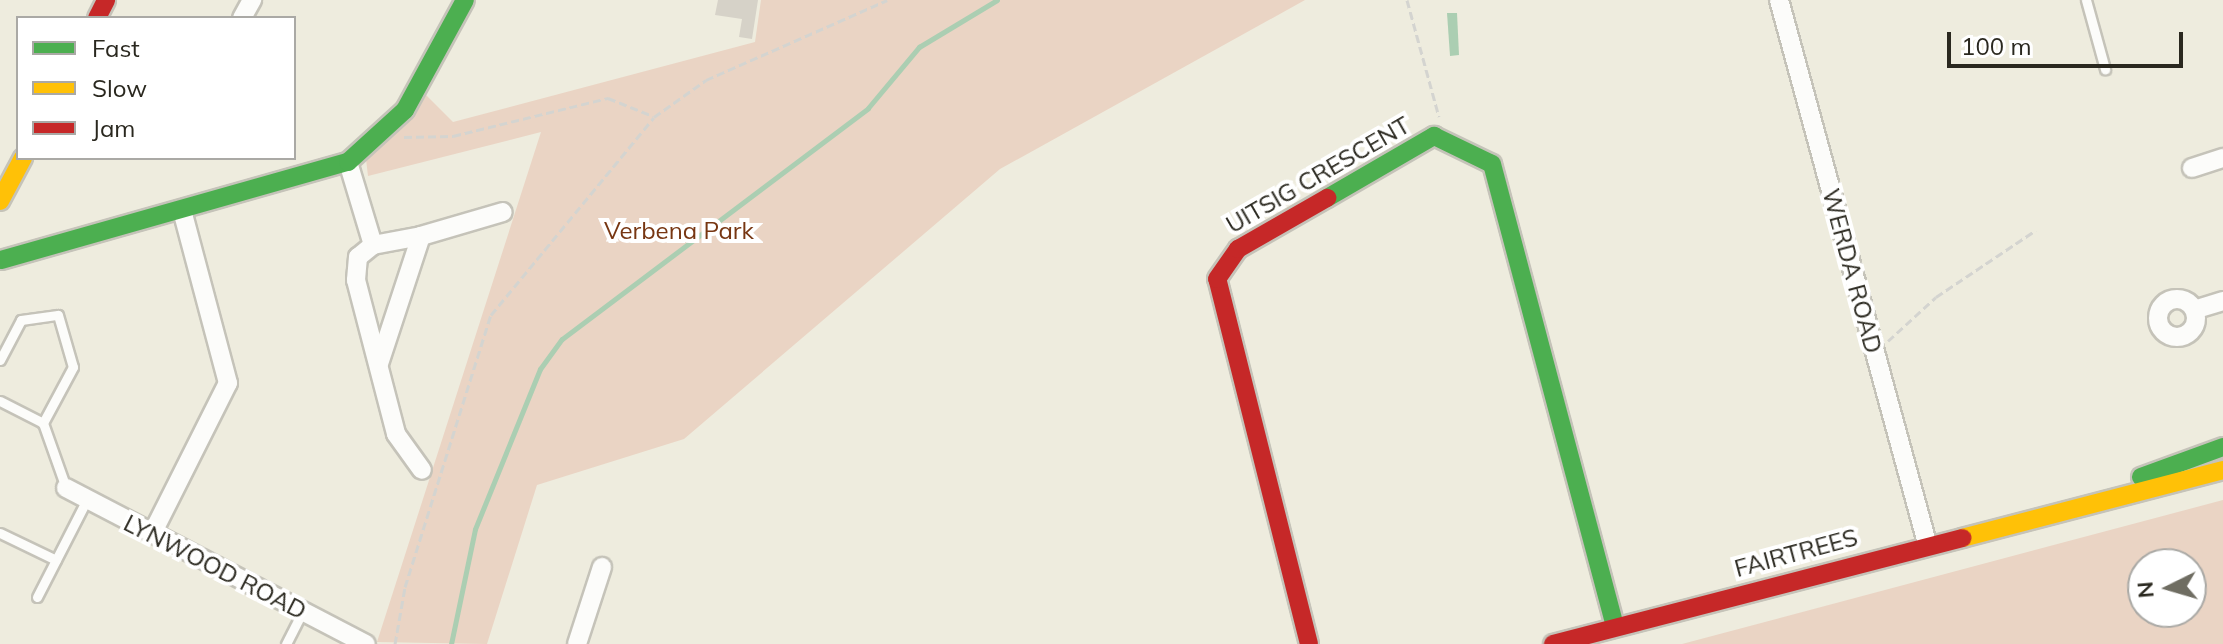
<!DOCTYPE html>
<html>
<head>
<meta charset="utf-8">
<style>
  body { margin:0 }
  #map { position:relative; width:2223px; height:644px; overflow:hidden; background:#eeecde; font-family:Mulish,sans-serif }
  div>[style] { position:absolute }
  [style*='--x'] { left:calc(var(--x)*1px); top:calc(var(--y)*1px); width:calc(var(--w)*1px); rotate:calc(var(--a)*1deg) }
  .green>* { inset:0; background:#ead4c4 }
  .water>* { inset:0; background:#abceb2 }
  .stream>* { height:5px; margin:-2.5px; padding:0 2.5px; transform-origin:2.5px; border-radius:2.5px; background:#abceb2 }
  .building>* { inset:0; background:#d6d2c8 }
  .path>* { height:3px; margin-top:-1.5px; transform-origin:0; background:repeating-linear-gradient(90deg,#d4d4d0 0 8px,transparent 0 12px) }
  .roads { filter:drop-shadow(2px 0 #c5c3b9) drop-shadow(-2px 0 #c5c3b9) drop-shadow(0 2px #c5c3b9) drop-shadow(0 -2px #c5c3b9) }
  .lane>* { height:9px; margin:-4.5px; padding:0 4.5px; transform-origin:4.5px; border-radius:4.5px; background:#fcfcfa }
  .street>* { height:18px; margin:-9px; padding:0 9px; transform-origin:9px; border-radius:9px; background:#fcfcfa }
  .street>.ring { margin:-9px; padding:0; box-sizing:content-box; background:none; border:18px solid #fcfcfa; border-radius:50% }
  .fast>* { height:18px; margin:-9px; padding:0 9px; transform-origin:9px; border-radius:9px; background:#4caf50 }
  .slow>* { height:18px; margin:-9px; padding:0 9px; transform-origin:9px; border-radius:9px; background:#ffc107 }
  .jam>* { height:18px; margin:-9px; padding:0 9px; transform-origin:9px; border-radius:9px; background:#c62828 }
  span { translate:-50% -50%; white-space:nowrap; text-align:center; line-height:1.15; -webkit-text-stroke:8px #fff; paint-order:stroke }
  .street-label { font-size:24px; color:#2a281f }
  .park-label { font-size:24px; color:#773612 }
  .legend { position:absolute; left:16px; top:16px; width:280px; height:144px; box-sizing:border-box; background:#fff; border:2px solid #aaa9a5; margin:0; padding:10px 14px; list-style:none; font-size:24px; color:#2a281f }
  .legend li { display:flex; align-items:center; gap:16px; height:40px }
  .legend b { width:40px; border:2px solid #aaa9a5 }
  .north { position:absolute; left:2127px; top:548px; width:80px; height:80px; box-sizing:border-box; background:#fff; border:2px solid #aaa9a5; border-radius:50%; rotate:265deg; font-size:22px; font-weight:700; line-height:32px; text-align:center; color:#2a281f }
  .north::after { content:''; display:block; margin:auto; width:28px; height:36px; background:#6f6d62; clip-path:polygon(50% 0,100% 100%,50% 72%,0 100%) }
  .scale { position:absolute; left:1947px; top:32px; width:236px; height:36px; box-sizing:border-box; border:4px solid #2a281f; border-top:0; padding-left:10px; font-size:24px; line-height:28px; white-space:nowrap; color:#2a281f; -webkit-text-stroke:6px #fff; paint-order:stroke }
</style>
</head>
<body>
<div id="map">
  <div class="green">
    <div style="clip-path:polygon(761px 0,1305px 0,1000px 169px,684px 439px,537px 485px,487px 644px,377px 642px,541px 132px,368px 176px,366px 159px,425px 94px,453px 122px,755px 42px)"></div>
    <div style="clip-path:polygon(evenodd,2223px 500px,2223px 644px,1682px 644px,2223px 500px,2143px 564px,2191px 564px,2191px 612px,2143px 612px,2143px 564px)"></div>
  </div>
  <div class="water">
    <div style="clip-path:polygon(1447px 13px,1457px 13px,1459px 55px,1450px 56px)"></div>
  </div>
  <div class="stream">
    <div style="--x:451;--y:644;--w:117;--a:-78.2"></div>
    <div style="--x:475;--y:529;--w:173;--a:-67.9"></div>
    <div style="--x:540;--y:369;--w:37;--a:-54"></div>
    <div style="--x:562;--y:339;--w:383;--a:-37"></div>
    <div style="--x:868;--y:108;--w:80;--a:-50.1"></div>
    <div style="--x:919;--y:47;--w:91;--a:-31.1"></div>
  </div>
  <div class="building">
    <div style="clip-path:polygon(718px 0,758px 0,752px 39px,739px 37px,742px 19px,715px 15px)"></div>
  </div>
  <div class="path">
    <div style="--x:1407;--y:0;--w:121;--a:74.7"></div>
    <div style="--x:404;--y:137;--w:49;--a:-1.2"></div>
    <div style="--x:453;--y:136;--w:160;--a:-13.8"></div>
    <div style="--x:608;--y:98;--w:48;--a:21.8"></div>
    <div style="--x:1888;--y:341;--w:65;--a:-42.5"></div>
    <div style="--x:1936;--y:297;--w:120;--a:-33.8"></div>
    <div style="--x:395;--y:644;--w:58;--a:-80"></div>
    <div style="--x:405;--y:587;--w:285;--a:-72.5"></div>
    <div style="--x:491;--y:315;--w:256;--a:-50.5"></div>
    <div style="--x:654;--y:117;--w:64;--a:-35.4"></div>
    <div style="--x:706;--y:80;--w:198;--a:-23.8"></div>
  </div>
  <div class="roads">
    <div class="lane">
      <div style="--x:2086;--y:0;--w:72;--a:74.6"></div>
      <div style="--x:0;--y:360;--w:45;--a:-62.3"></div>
      <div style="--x:21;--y:320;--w:37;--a:-8"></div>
      <div style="--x:58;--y:315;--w:54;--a:73.9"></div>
      <div style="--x:73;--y:367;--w:64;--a:118.2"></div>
      <div style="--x:0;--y:401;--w:48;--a:27.1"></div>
      <div style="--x:43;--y:423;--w:69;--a:70.5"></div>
      <div style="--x:0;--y:533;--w:62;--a:25.7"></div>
      <div style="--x:37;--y:597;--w:106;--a:-62.9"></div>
      <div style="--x:286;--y:644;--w:37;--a:-63"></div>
    </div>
    <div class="street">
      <div style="--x:1779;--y:0;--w:563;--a:74.75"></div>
      <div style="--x:242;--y:18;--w:21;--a:-61"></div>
      <div style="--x:348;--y:162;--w:87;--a:73.2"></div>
      <div style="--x:373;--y:245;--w:19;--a:141"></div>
      <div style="--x:358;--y:257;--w:23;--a:95"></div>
      <div style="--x:356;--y:280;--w:159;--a:75.4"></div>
      <div style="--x:396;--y:434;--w:44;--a:54.2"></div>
      <div style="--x:2192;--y:168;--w:33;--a:-18"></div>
      <div style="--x:421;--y:236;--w:85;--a:-16.3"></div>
      <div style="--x:373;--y:245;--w:49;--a:-10.6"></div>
      <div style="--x:421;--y:236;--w:135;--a:108.2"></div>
      <div class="ring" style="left:2158px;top:299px;width:20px;height:20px"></div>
      <div style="--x:2197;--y:309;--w:27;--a:-17"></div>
      <div style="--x:66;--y:488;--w:338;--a:27.5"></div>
      <div style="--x:152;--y:534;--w:169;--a:-63.3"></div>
      <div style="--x:228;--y:383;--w:179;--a:-104.9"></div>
      <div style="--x:577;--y:644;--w:81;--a:-72"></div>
    </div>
    <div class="fast">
      <div style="--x:1327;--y:198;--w:124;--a:-30.1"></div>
      <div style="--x:1434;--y:136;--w:64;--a:25.8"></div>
      <div style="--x:1492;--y:164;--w:479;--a:75.1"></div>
      <div style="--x:1;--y:260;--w:361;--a:-15.8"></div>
      <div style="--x:348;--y:162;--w:77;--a:-42.4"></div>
      <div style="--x:405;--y:110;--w:125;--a:-61.4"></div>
      <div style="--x:2141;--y:477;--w:87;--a:-20.1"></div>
    </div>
    <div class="slow">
      <div style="--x:0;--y:201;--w:49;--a:-61.9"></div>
      <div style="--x:1962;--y:538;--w:270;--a:-14.6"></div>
    </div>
    <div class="jam">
      <div style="--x:97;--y:18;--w:20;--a:-63"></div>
      <div style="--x:1309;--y:644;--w:376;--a:-104.1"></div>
      <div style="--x:1217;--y:279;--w:37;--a:-55"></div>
      <div style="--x:1238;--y:249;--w:103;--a:-29.8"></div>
      <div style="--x:1553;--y:644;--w:423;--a:-14.5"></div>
    </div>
  </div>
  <div class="street-label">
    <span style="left:1318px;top:175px;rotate:-30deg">UITSIG CRESCENT</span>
    <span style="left:1852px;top:271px;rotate:75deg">WERDA ROAD</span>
    <span style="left:1796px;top:553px;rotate:-15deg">FAIRTREES</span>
    <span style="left:215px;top:567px;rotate:27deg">LYNWOOD ROAD</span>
  </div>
  <div class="park-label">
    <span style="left:679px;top:231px">Verbena Park</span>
  </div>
  <ul class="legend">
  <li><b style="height:10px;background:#4caf50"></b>Fast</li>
  <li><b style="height:10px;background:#ffc107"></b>Slow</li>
  <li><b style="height:10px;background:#c62828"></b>Jam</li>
  </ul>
  <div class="north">N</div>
  <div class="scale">100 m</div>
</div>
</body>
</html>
